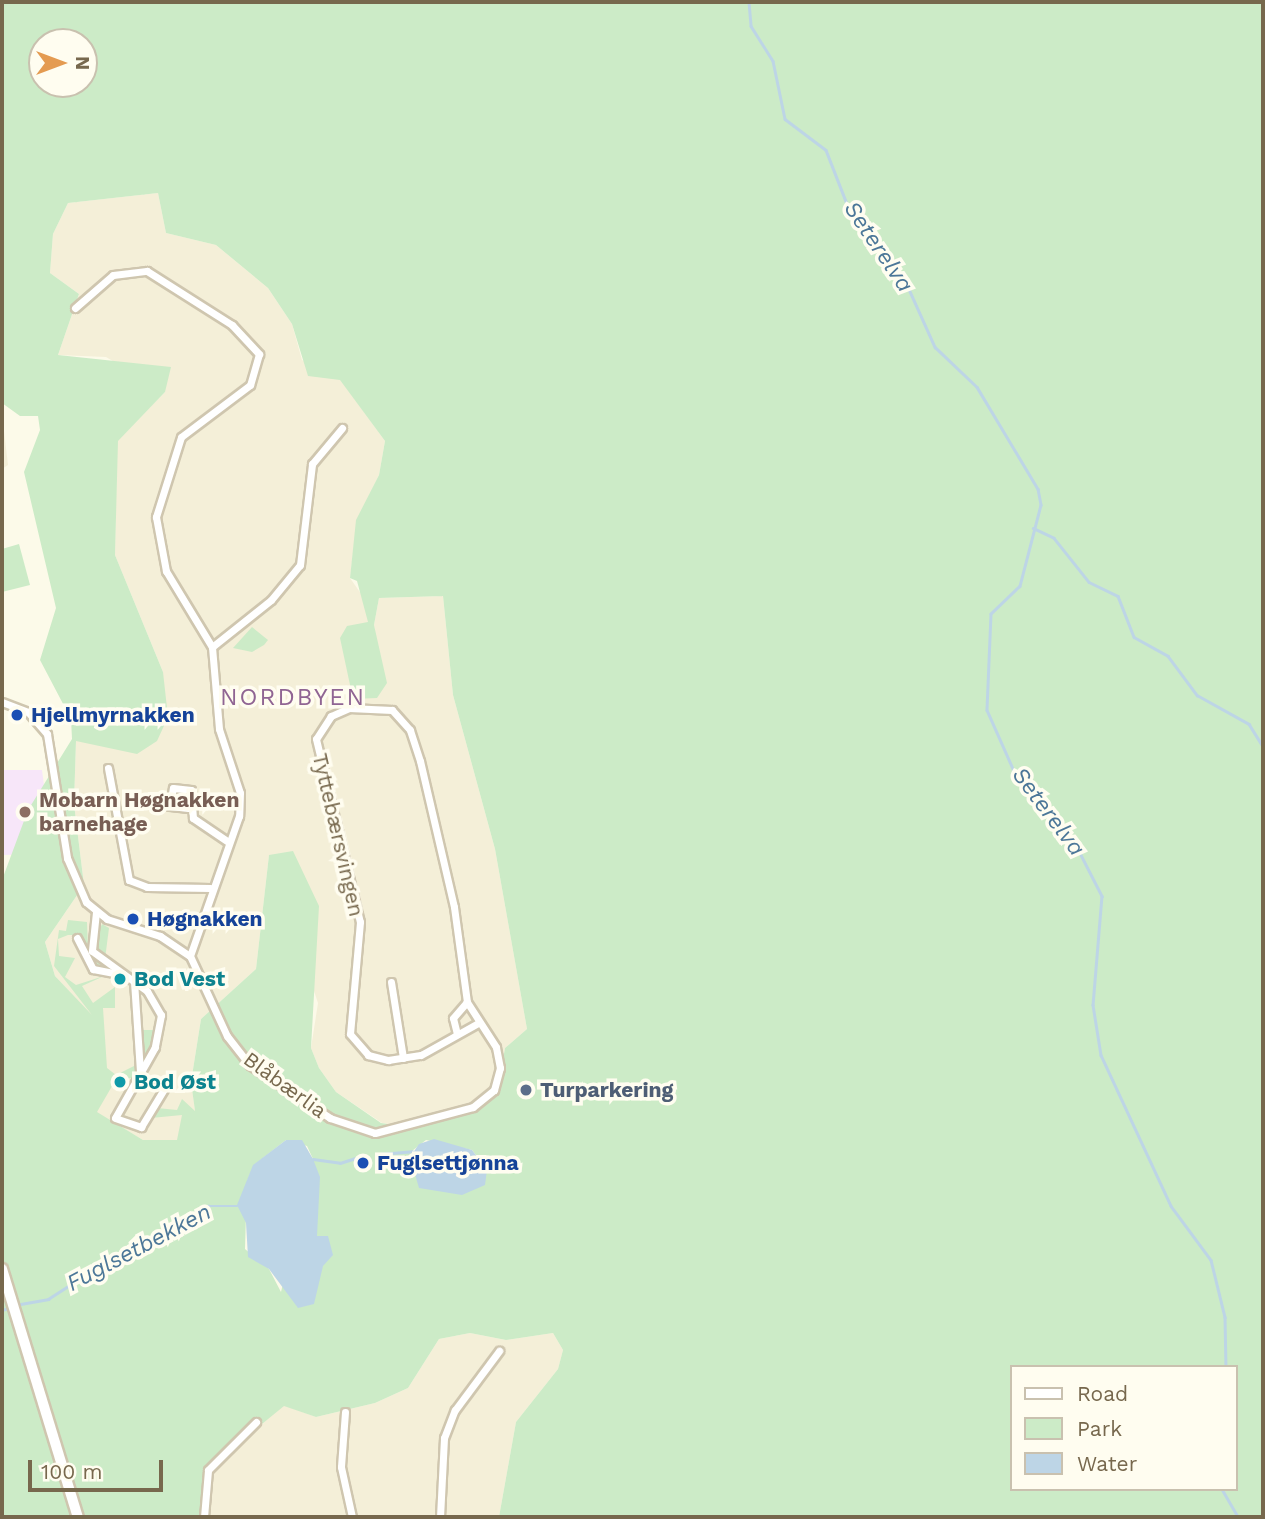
<!DOCTYPE html>
<html>
<head>
<meta charset="utf-8">
<style>
  body { margin:0 }
  #map { position:relative; width:1265px; height:1519px; overflow:hidden; background:#fcfae9; font-family:"Work Sans",sans-serif }
  div>[style] { position:absolute }
  [style*='--x'] { left:calc(var(--x)*1px); top:calc(var(--y)*1px); width:calc(var(--w)*1px); rotate:calc(var(--a)*1deg) }
  .residential>* { inset:0; background:#f4efd8 }
  .education>* { inset:0; background:#f7e6f9 }
  .green>* { inset:0; background:#ccebc7 }
  .water>* { inset:0; background:#bdd5e6 }
  .stream>* { height:2.5px; margin:-1.25px; padding:0 1.25px; transform-origin:1.25px; border-radius:1.25px; background:#bdd5e6 }
  .roads { filter:drop-shadow(2px 0 #cfc6af) drop-shadow(-2px 0 #cfc6af) drop-shadow(0 2px #cfc6af) drop-shadow(0 -2px #cfc6af) }
  .street>* { height:7px; margin:-3.5px; padding:0 3.5px; transform-origin:3.5px; border-radius:3.5px; background:#fff }
  .secondary>* { height:10px; margin:-5px; padding:0 5px; transform-origin:5px; border-radius:5px; background:#fff }
  .dots>* { width:19px; height:19px; translate:-50% -50%; box-sizing:border-box; border:4px solid #fffdf0; border-radius:50% }
  span { translate:-50% -50%; white-space:nowrap; text-align:center; line-height:1.15; -webkit-text-stroke:7px #fffdf0; paint-order:stroke }
  .transit-label { font-size:21px; color:#164399; font-weight:700 }
  .left { translate:0 -50%; text-align:left }
  .education-label { font-size:21px; color:#785e54; font-weight:700 }
  .street-label { font-size:21px; color:#77684d }
  .culture-label { font-size:21px; color:#0d838f; font-weight:700 }
  .service-label { font-size:21px; color:#4e5e75; font-weight:700 }
  .water-label { font-size:23px; color:#4c7798; font-style:italic }
  .quarter-label { font-size:24px; color:#906593; letter-spacing:2px }
  .frame { position:absolute; inset:0; border:4px solid #77684d; pointer-events:none }
  .legend { position:absolute; left:1010px; top:1365px; width:228px; height:126px; box-sizing:border-box; background:#fffdf0; border:2px solid #c9c1af; margin:0; padding:9px 12px; list-style:none; font-size:21px; color:#77684d }
  .legend li { display:flex; align-items:center; gap:14px; height:35px }
  .legend b { width:35px; border:2px solid #c9c1af }
  .north { position:absolute; left:28px; top:28px; width:70px; height:70px; box-sizing:border-box; background:#fffdf0; border:2px solid #c9c1af; border-radius:50%; rotate:90deg; font-size:19px; font-weight:700; line-height:28px; text-align:center; color:#77684d }
  .north::after { content:''; display:block; margin:auto; width:24px; height:32px; background:#e49b51; clip-path:polygon(50% 0,100% 100%,50% 72%,0 100%) }
  .scale { position:absolute; left:28px; top:1460px; width:135px; height:32px; box-sizing:border-box; border:4px solid #77684d; border-top:0; padding-left:9px; font-size:21px; line-height:24px; white-space:nowrap; color:#77684d; -webkit-text-stroke:5px #fffdf0; paint-order:stroke }
</style>
</head>
<body>
<div id="map">
  <div class="residential">
    <div style="clip-path:polygon(158px 193px,166px 233px,216px 245px,268px 288px,292px 324px,302px 360px,340px 379px,385px 441px,379px 475px,357px 520px,350px 578px,364px 598px,383px 686px,374px 625px,379px 598px,443px 596px,453px 695px,495px 849px,527px 1029px,505px 1048px,501px 1071px,484px 1095px,450px 1117px,402px 1126px,382px 1123px,336px 1092px,319px 1068px,311px 1048px,318px 1003px,269px 855px,256px 969px,201px 1019px,191px 1082px,195px 1110px,181px 1146px,143px 1140px,97px 1113px,91px 1015px,55px 976px,45px 942px,84px 885px,74px 804px,76px 741px,163px 672px,115px 555px,117px 441px,165px 392px,106px 357px,58px 355px,79px 294px,50px 273px,53px 234px,68px 203px)"></div>
    <div style="clip-path:polygon(2px 414px,8px 465px,2px 469px)"></div>
    <div style="clip-path:polygon(470px 1333px,506px 1340px,553px 1333px,563px 1350px,558px 1369px,516px 1422px,499px 1517px,202px 1517px,209px 1467px,284px 1405px,316px 1417px,375px 1403px,408px 1388px,439px 1339px)"></div>
  </div>
  <div class="education">
    <div style="clip-path:polygon(2px 770px,42px 770px,53px 854px,2px 855px)"></div>
  </div>
  <div class="green">
    <div style="clip-path:polygon(evenodd,2px 2px,1263px 2px,1263px 1517px,499px 1517px,516px 1422px,558px 1369px,563px 1350px,553px 1333px,506px 1340px,470px 1333px,439px 1339px,408px 1388px,375px 1403px,316px 1417px,284px 1406px,209px 1467px,202px 1517px,2px 1517px,2px 880px,28px 810px,72px 739px,71px 719px,40px 660px,56px 608px,24px 472px,40px 430px,38px 416px,20px 416px,2px 403px,2px 2px,42px 42px,84px 42px,84px 84px,42px 84px,42px 42px,2px 2px,158px 193px,166px 233px,216px 245px,268px 288px,292px 324px,308px 376px,340px 380px,385px 441px,379px 475px,356px 520px,350px 578px,357px 581px,368px 622px,347px 626px,340px 638px,353px 699px,377px 698px,387px 683px,374px 625px,379px 598px,443px 596px,453px 695px,495px 849px,527px 1029px,505px 1048px,501px 1071px,484px 1095px,450px 1117px,402px 1126px,381px 1123px,336px 1092px,319px 1068px,311px 1048px,319px 906px,293px 851px,269px 855px,256px 969px,201px 1019px,191px 1082px,195px 1111px,182px 1099px,177px 1110px,157px 1108px,151px 1118px,182px 1115px,177px 1140px,143px 1140px,97px 1112px,115px 1081px,136px 1077px,136px 1065px,116px 1075px,107px 1068px,103px 1008px,115px 1008px,115px 987px,93px 1003px,82px 986px,104px 976px,76px 985px,65px 977px,75px 958px,59px 956px,58px 939px,68px 935px,76px 935px,95px 968px,105px 968px,88px 950px,87px 922px,68px 920px,66px 931px,59px 930px,54px 966px,92px 1015px,55px 976px,45px 942px,84px 885px,74px 804px,76px 741px,137px 754px,157px 741px,168px 717px,163px 672px,115px 555px,118px 441px,165px 392px,171px 367px,58px 355px,79px 294px,50px 273px,53px 234px,68px 203px,158px 193px,2px 2px,286px 1140px,307px 1146px,313px 1159px,281px 1292px,269px 1269px,245px 1249px,247px 1181px,254px 1165px,286px 1140px,2px 2px,426px 1140px,472px 1150px,487px 1170px,412px 1151px,426px 1140px,2px 2px,1011px 1367px,1235px 1367px,1235px 1489px,1011px 1489px,1011px 1367px)"></div>
    <div style="clip-path:polygon(19px 544px,30px 585px,2px 592px,2px 549px)"></div>
    <div style="clip-path:polygon(252px 627px,268px 640px,264px 645px,252px 652px,233px 648px)"></div>
    <div style="clip-path:polygon(102px 924px,109px 928px,105px 959px,94px 944px)"></div>
    <div style="clip-path:polygon(138px 1030px,156px 1030px,143px 1062px)"></div>
  </div>
  <div class="water">
    <div style="clip-path:polygon(434px 1139px,472px 1150px,487px 1170px,485px 1185px,462px 1195px,419px 1188px,410px 1157px,419px 1144px)"></div>
    <div style="clip-path:polygon(286px 1140px,302px 1140px,313px 1159px,320px 1177px,317px 1236px,328px 1236px,333px 1255px,323px 1266px,314px 1304px,298px 1308px,269px 1269px,248px 1257px,246px 1223px,237px 1205px,253px 1165px)"></div>
  </div>
  <div class="stream">
    <div style="--x:749;--y:2;--w:24;--a:85"></div>
    <div style="--x:751;--y:26;--w:41;--a:57.8"></div>
    <div style="--x:773;--y:61;--w:59;--a:78.3"></div>
    <div style="--x:785;--y:119;--w:51;--a:37.1"></div>
    <div style="--x:826;--y:150;--w:58;--a:68.7"></div>
    <div style="--x:847;--y:204;--w:93;--a:52.4"></div>
    <div style="--x:904;--y:278;--w:76;--a:65.8"></div>
    <div style="--x:935;--y:347;--w:58;--a:43.6"></div>
    <div style="--x:977;--y:387;--w:119;--a:59.1"></div>
    <div style="--x:1038;--y:489;--w:16;--a:79"></div>
    <div style="--x:1041;--y:505;--w:84;--a:104.5"></div>
    <div style="--x:1020;--y:586;--w:40;--a:136"></div>
    <div style="--x:991;--y:614;--w:96;--a:92.4"></div>
    <div style="--x:987;--y:710;--w:77;--a:66.1"></div>
    <div style="--x:1018;--y:780;--w:94;--a:49.3"></div>
    <div style="--x:1079;--y:851;--w:51;--a:62.9"></div>
    <div style="--x:1102;--y:896;--w:109;--a:94.7"></div>
    <div style="--x:1093;--y:1005;--w:51;--a:80.9"></div>
    <div style="--x:1101;--y:1055;--w:166;--a:65.1"></div>
    <div style="--x:1171;--y:1206;--w:67;--a:53.5"></div>
    <div style="--x:1211;--y:1260;--w:59;--a:76.2"></div>
    <div style="--x:1225;--y:1317;--w:50;--a:88.9"></div>
    <div style="--x:1033;--y:528;--w:23;--a:25"></div>
    <div style="--x:1054;--y:538;--w:56;--a:51.5"></div>
    <div style="--x:1089;--y:582;--w:32;--a:26"></div>
    <div style="--x:1118;--y:596;--w:44;--a:68.7"></div>
    <div style="--x:1134;--y:637;--w:39;--a:29"></div>
    <div style="--x:1168;--y:656;--w:49;--a:53.4"></div>
    <div style="--x:1197;--y:695;--w:60;--a:29.1"></div>
    <div style="--x:1249;--y:724;--w:26;--a:58"></div>
    <div style="--x:380;--y:1154;--w:32;--a:-5"></div>
    <div style="--x:313;--y:1159;--w:27;--a:8"></div>
    <div style="--x:340;--y:1163;--w:19;--a:-18"></div>
    <div style="--x:15;--y:1305;--w:34;--a:-10"></div>
    <div style="--x:48;--y:1299;--w:46;--a:-32.7"></div>
    <div style="--x:87;--y:1274;--w:20;--a:-11"></div>
    <div style="--x:107;--y:1270;--w:38;--a:-42"></div>
    <div style="--x:135;--y:1245;--w:83;--a:-28.1"></div>
    <div style="--x:208;--y:1206;--w:29;--a:0"></div>
    <div style="--x:2;--y:1310;--w:7;--a:-16"></div>
    <div style="--x:1222;--y:1489;--w:32;--a:60"></div>
  </div>
  <div class="roads">
    <div class="street">
      <div style="--x:75;--y:308;--w:50;--a:-41"></div>
      <div style="--x:113;--y:275;--w:34;--a:-7"></div>
      <div style="--x:147;--y:271;--w:101;--a:32.4"></div>
      <div style="--x:232;--y:325;--w:40;--a:47"></div>
      <div style="--x:259;--y:354;--w:32;--a:106"></div>
      <div style="--x:250;--y:385;--w:86;--a:143"></div>
      <div style="--x:181;--y:437;--w:84;--a:107.4"></div>
      <div style="--x:156;--y:517;--w:55;--a:79.5"></div>
      <div style="--x:166;--y:571;--w:89;--a:58.8"></div>
      <div style="--x:212;--y:647;--w:82;--a:85.1"></div>
      <div style="--x:219;--y:729;--w:67;--a:71.8"></div>
      <div style="--x:240;--y:793;--w:23;--a:92"></div>
      <div style="--x:239;--y:816;--w:148;--a:109.3"></div>
      <div style="--x:212;--y:647;--w:75;--a:-38.5"></div>
      <div style="--x:271;--y:600;--w:45;--a:-50.4"></div>
      <div style="--x:300;--y:565;--w:102;--a:-83.2"></div>
      <div style="--x:312;--y:464;--w:47;--a:-50.2"></div>
      <div style="--x:2;--y:702;--w:28;--a:21"></div>
      <div style="--x:28;--y:712;--w:29;--a:49"></div>
      <div style="--x:47;--y:734;--w:126;--a:80.8"></div>
      <div style="--x:67;--y:858;--w:48;--a:66.6"></div>
      <div style="--x:86;--y:902;--w:27;--a:39"></div>
      <div style="--x:107;--y:919;--w:56;--a:17.8"></div>
      <div style="--x:160;--y:936;--w:36;--a:34"></div>
      <div style="--x:190;--y:956;--w:88;--a:65.2"></div>
      <div style="--x:227;--y:1036;--w:37;--a:52"></div>
      <div style="--x:250;--y:1065;--w:96;--a:33.5"></div>
      <div style="--x:330;--y:1118;--w:47;--a:18.4"></div>
      <div style="--x:375;--y:1133;--w:101;--a:-14.9"></div>
      <div style="--x:473;--y:1107;--w:27;--a:-39"></div>
      <div style="--x:494;--y:1090;--w:23;--a:-75"></div>
      <div style="--x:500;--y:1068;--w:21;--a:-101"></div>
      <div style="--x:496;--y:1047;--w:54;--a:-122.8"></div>
      <div style="--x:467;--y:1002;--w:96;--a:-97.8"></div>
      <div style="--x:454;--y:907;--w:150;--a:-103.1"></div>
      <div style="--x:420;--y:761;--w:33;--a:-108"></div>
      <div style="--x:410;--y:730;--w:27;--a:-132"></div>
      <div style="--x:392;--y:710;--w:43;--a:-177.3"></div>
      <div style="--x:349;--y:708;--w:20;--a:156"></div>
      <div style="--x:331;--y:716;--w:27;--a:123"></div>
      <div style="--x:316;--y:739;--w:188;--a:76.5"></div>
      <div style="--x:360;--y:922;--w:112;--a:95.1"></div>
      <div style="--x:350;--y:1034;--w:28;--a:49"></div>
      <div style="--x:368;--y:1055;--w:21;--a:14"></div>
      <div style="--x:388;--y:1060;--w:33;--a:-9"></div>
      <div style="--x:421;--y:1055;--w:65;--a:-29.3"></div>
      <div style="--x:108;--y:768;--w:114;--a:79.4"></div>
      <div style="--x:129;--y:880;--w:19;--a:21"></div>
      <div style="--x:147;--y:887;--w:63;--a:0.9"></div>
      <div style="--x:188;--y:808;--w:18;--a:-174"></div>
      <div style="--x:170;--y:806;--w:18;--a:-81"></div>
      <div style="--x:173;--y:788;--w:18;--a:6"></div>
      <div style="--x:191;--y:790;--w:28;--a:86"></div>
      <div style="--x:193;--y:818;--w:41;--a:34.1"></div>
      <div style="--x:96;--y:912;--w:39;--a:96"></div>
      <div style="--x:92;--y:951;--w:68;--a:36"></div>
      <div style="--x:147;--y:991;--w:28;--a:60"></div>
      <div style="--x:161;--y:1015;--w:33;--a:101"></div>
      <div style="--x:155;--y:1047;--w:81;--a:119.4"></div>
      <div style="--x:115;--y:1118;--w:28;--a:19"></div>
      <div style="--x:141;--y:1127;--w:44;--a:-58.8"></div>
      <div style="--x:77;--y:938;--w:35;--a:63"></div>
      <div style="--x:93;--y:969;--w:32;--a:11"></div>
      <div style="--x:134;--y:981;--w:91;--a:86.2"></div>
      <div style="--x:391;--y:982;--w:77;--a:81"></div>
      <div style="--x:457;--y:1034;--w:16;--a:-104"></div>
      <div style="--x:453;--y:1018;--w:21;--a:-49"></div>
      <div style="--x:345;--y:1412;--w:55;--a:94.2"></div>
      <div style="--x:341;--y:1467;--w:51;--a:77.6"></div>
      <div style="--x:204;--y:1517;--w:47;--a:-85.1"></div>
      <div style="--x:208;--y:1470;--w:68;--a:-45"></div>
      <div style="--x:440;--y:1517;--w:79;--a:-87.1"></div>
      <div style="--x:444;--y:1438;--w:30;--a:-69"></div>
      <div style="--x:455;--y:1410;--w:74;--a:-53.3"></div>
    </div>
    <div class="secondary">
      <div style="--x:2;--y:1269;--w:259;--a:73"></div>
    </div>
  </div>
  <div class="dots">
    <div style="left:17px;top:715px;background:#1a4fb4"></div>
    <div style="left:25px;top:812px;background:#8d6e63"></div>
    <div style="left:133px;top:919px;background:#1a4fb4"></div>
    <div style="left:120px;top:979px;background:#0f9aa8"></div>
    <div style="left:120px;top:1082px;background:#0f9aa8"></div>
    <div style="left:526px;top:1090px;background:#5c6f8a"></div>
    <div style="left:363px;top:1163px;background:#1a4fb4"></div>
  </div>
  <div class="transit-label">
    <span class="left" style="left:31px;top:715px">Hjellmyrnakken</span>
    <span class="left" style="left:147px;top:919px">Høgnakken</span>
    <span class="left" style="left:377px;top:1163px">Fuglsettjønna</span>
  </div>
  <div class="education-label">
    <span class="left" style="left:39px;top:812px">Mobarn Høgnakken<br>barnehage</span>
  </div>
  <div class="street-label">
    <span style="left:338px;top:835px;rotate:77deg">Tyttebærsvingen</span>
    <span style="left:285px;top:1085px;rotate:36deg">Blåbærlia</span>
  </div>
  <div class="culture-label">
    <span class="left" style="left:134px;top:979px">Bod Vest</span>
    <span class="left" style="left:134px;top:1082px">Bod Øst</span>
  </div>
  <div class="service-label">
    <span class="left" style="left:540px;top:1090px">Turparkering</span>
  </div>
  <div class="water-label">
    <span style="left:878px;top:247px;rotate:56deg">Seterelva</span>
    <span style="left:1048px;top:812px;rotate:53deg">Seterelva</span>
    <span style="left:139px;top:1248px;rotate:-28deg">Fuglsetbekken</span>
  </div>
  <div class="quarter-label">
    <span style="left:293px;top:698px">NORDBYEN</span>
  </div>
  <div class="frame"></div>
  <ul class="legend">
  <li><b style="height:9px;background:#fff"></b>Road</li>
  <li><b style="height:19px;background:#ccebc7"></b>Park</li>
  <li><b style="height:19px;background:#bdd5e6"></b>Water</li>
  </ul>
  <div class="north">N</div>
  <div class="scale">100 m</div>
</div>
</body>
</html>
